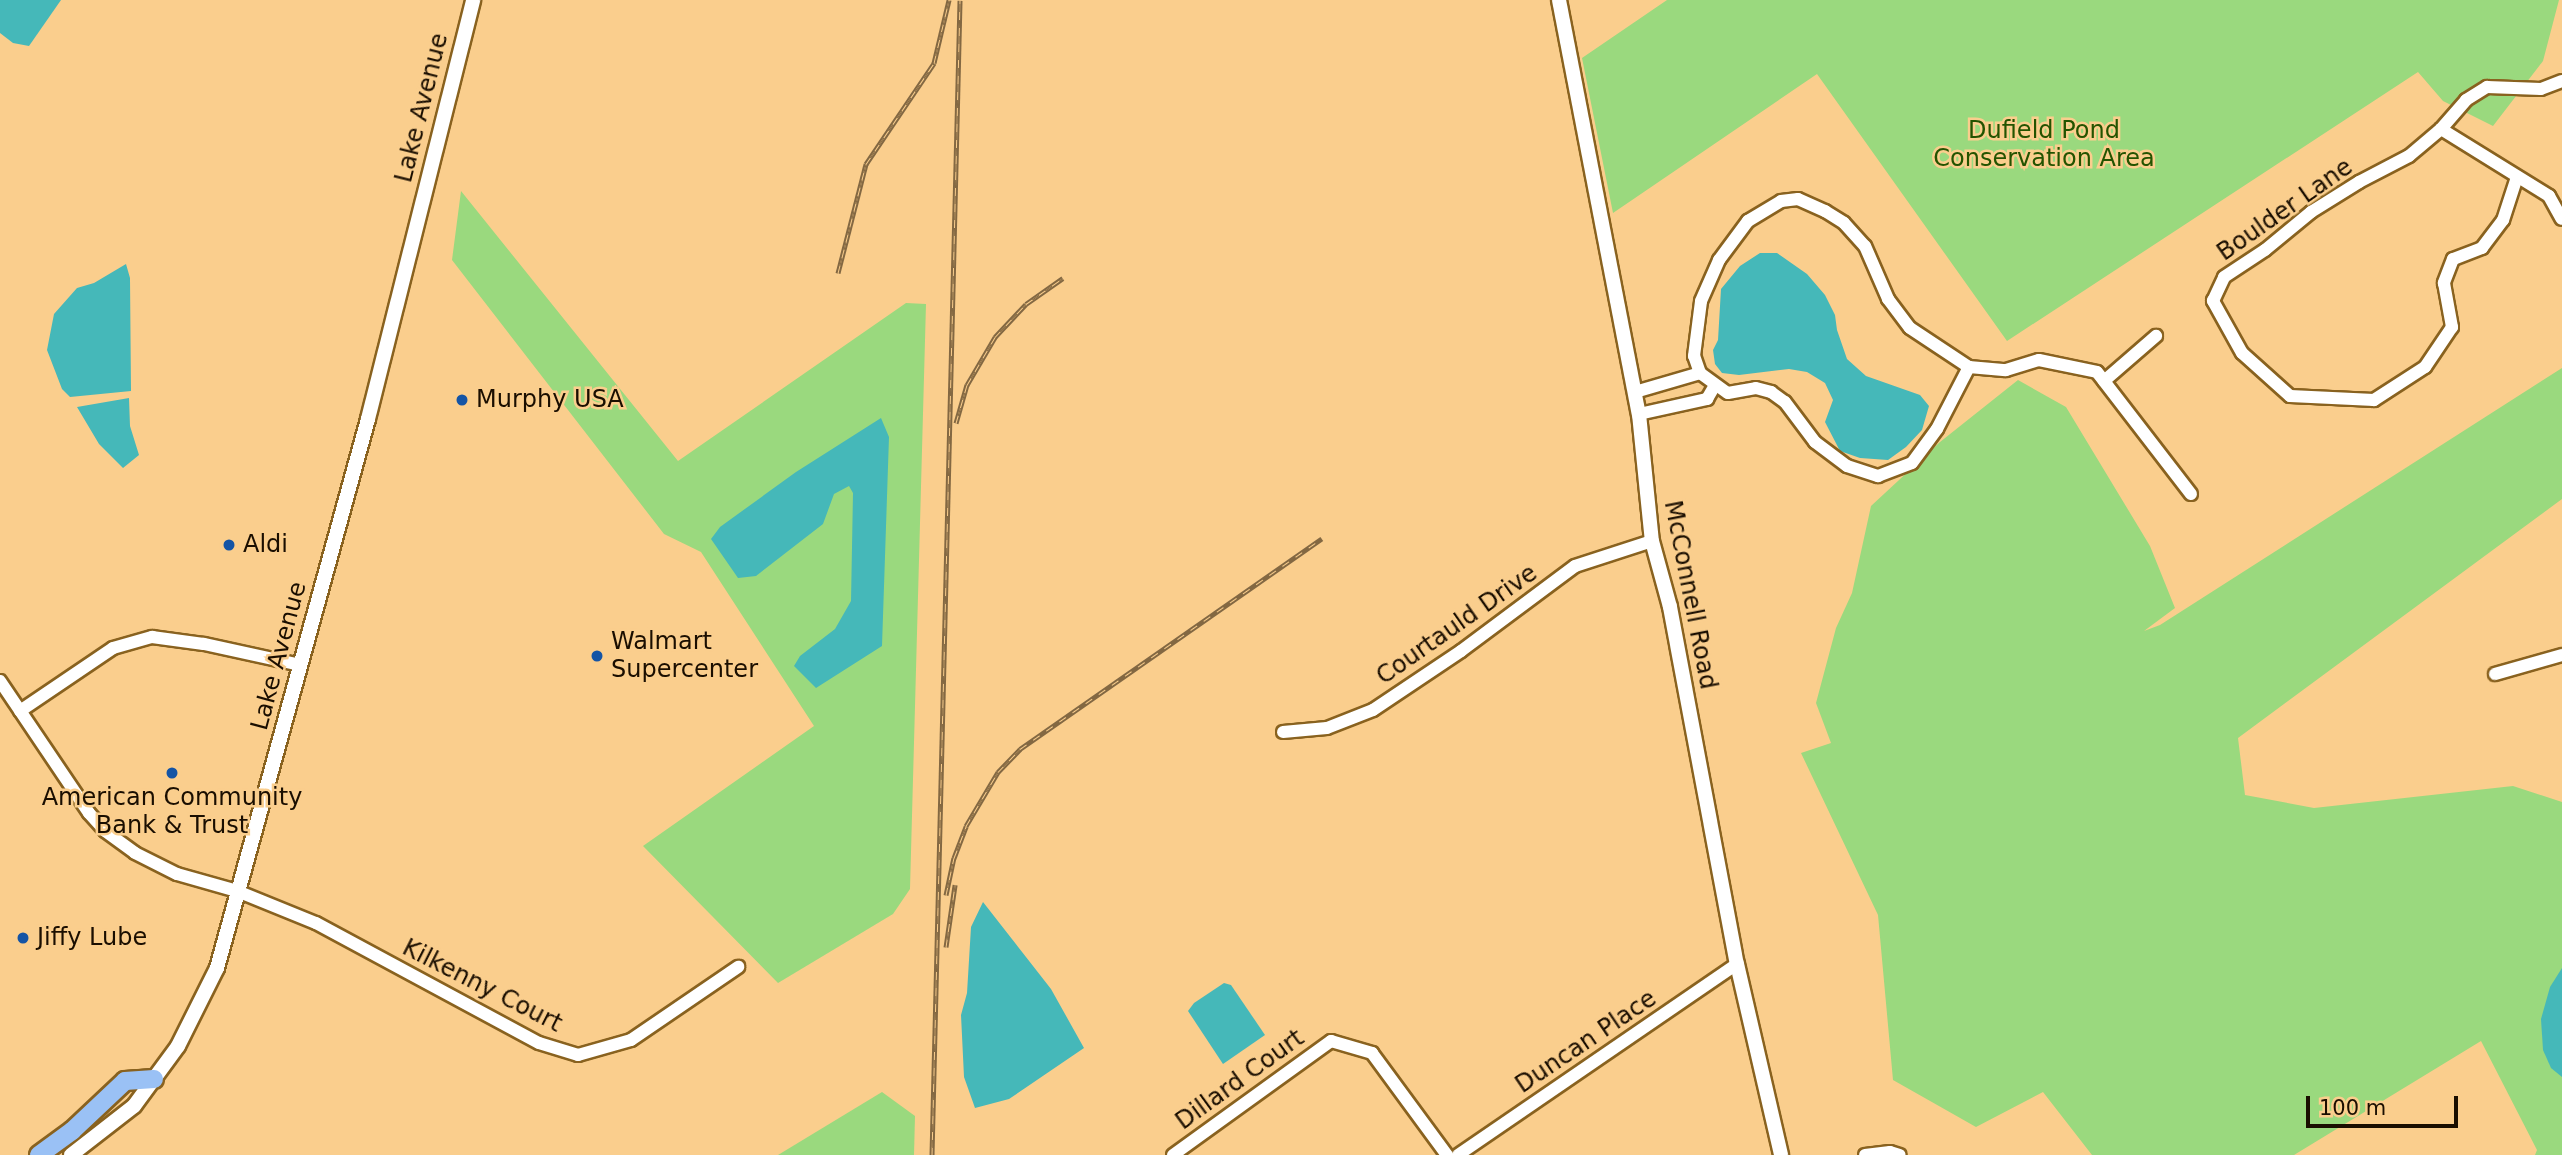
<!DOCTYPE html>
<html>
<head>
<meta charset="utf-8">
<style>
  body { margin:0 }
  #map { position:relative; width:2562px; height:1155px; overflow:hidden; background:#face8d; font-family:"DejaVu Sans",sans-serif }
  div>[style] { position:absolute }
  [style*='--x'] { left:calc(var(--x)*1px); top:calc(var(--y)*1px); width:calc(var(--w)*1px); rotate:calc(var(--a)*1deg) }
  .green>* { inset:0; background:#9ad97e }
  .water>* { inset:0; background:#45b8b9 }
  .roads { filter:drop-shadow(2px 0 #89621f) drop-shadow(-2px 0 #89621f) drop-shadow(0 2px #89621f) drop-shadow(0 -2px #89621f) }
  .minor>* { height:12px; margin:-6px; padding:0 6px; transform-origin:6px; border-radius:6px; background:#fff }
  .tertiary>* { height:14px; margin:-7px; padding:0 7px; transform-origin:7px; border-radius:7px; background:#fff }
  .primary>* { height:18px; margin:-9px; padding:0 9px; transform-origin:9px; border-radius:9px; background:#9ac1f5 }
  .rail>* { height:5px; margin-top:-2.5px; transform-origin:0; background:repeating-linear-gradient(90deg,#face8d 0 8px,#836842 0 16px); box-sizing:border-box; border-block:2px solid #836842 }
  .dots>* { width:19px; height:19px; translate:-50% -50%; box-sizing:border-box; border:4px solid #face8d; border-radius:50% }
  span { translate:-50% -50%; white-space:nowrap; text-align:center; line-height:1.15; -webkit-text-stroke:5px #face8d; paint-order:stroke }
  .street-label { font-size:24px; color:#1a0e00 }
  .park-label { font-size:24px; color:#235400 }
  .poi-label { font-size:24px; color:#1a0e00 }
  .left { translate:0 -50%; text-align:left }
  .scale { position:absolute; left:2306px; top:1096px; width:152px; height:32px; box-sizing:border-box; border:4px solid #1a0e00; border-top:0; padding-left:9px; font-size:21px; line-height:24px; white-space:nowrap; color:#1a0e00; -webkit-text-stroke:5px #face8d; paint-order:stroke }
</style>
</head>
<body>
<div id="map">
  <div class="green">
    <div style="clip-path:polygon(1667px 0,2559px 0,2543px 61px,2493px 126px,2443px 101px,2418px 72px,2007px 341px,1817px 74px,1613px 213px,1582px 58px)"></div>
    <div style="clip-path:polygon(461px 191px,678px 461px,906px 303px,926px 304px,910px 889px,893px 914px,778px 983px,643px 846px,814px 726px,701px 552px,664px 534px,452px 260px)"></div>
    <div style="clip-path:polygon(2562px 368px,2562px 499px,2238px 738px,2245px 795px,2314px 808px,2513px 786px,2562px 802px,2562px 1155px,2535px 1155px,2537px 1150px,2481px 1041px,2294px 1155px,2092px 1155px,2043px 1092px,1976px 1127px,1893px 1080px,1878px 915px,1801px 753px,1831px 743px,1816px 703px,1836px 628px,1852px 593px,1871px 506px,1940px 442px,2018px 380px,2066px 407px,2150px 546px,2175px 608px,2144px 631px,2160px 625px)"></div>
    <div style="clip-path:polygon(882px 1092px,915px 1116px,914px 1155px,778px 1155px)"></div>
  </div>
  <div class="water">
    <div style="clip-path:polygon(0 0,61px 0,29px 46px,13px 43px,0 33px)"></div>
    <div style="clip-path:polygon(1760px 253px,1777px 253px,1807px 274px,1825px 295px,1835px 315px,1837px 330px,1847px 359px,1866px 376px,1920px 395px,1929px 406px,1922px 430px,1906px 447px,1888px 460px,1860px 458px,1840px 451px,1825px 422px,1833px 400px,1825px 383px,1807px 372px,1789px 369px,1739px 375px,1722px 373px,1715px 364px,1713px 350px,1718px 340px,1721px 289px,1740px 266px)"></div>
    <div style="clip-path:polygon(126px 264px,130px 278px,131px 391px,70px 397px,62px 389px,47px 350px,54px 314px,77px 288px,94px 283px)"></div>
    <div style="clip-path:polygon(129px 398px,130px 426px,139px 455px,123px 468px,99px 444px,77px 407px)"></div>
    <div style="clip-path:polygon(881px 418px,889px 437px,882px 646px,816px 688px,794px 666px,800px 656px,835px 629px,851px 601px,853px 493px,849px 486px,834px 494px,823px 524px,756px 576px,738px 578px,711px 539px,720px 527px,796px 472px)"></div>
    <div style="clip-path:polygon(983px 902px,1051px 989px,1084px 1048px,1009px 1099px,975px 1108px,964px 1077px,961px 1015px,967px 993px,971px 927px)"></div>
    <div style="clip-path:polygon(2562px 968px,2562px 1077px,2551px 1068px,2543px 1050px,2541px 1019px,2550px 987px)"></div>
    <div style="clip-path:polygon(1224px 983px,1231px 985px,1265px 1035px,1223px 1064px,1188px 1011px,1194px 1003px)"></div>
  </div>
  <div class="roads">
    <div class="minor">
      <div style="--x:2441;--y:129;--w:127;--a:31.8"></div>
      <div style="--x:2549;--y:196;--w:26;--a:61"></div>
      <div style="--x:2517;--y:177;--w:45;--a:108"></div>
      <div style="--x:2503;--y:220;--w:35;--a:127"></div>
      <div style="--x:2482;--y:248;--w:31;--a:159"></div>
      <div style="--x:2453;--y:259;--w:26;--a:111"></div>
      <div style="--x:2444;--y:283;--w:45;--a:79.7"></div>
      <div style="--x:2452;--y:327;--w:48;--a:124"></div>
      <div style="--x:2425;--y:367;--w:61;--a:147.1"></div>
      <div style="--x:2374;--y:400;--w:84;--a:-177.3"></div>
      <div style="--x:2290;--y:396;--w:64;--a:-138.1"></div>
      <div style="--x:2242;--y:353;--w:60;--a:-119.1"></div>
      <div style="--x:2213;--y:301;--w:26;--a:-65"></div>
      <div style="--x:2224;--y:277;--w:49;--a:-33.4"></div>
      <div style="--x:2265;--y:250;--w:60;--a:-39.6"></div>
      <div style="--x:2311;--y:212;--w:57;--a:-32"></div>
      <div style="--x:2359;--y:182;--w:56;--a:-27.5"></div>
      <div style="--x:2409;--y:156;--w:42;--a:-40.2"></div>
      <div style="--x:2441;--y:129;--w:38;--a:-49"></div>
      <div style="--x:2466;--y:100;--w:25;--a:-32"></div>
      <div style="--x:2487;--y:87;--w:54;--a:2.1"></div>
      <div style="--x:2541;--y:89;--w:22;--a:-21"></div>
      <div style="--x:1700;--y:373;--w:18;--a:-109"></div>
      <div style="--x:1694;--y:356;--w:55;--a:-82.7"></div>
      <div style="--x:1701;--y:301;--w:45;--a:-66.3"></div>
      <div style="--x:1719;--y:260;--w:49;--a:-53.4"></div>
      <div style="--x:1748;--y:221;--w:39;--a:-31"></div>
      <div style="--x:1781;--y:201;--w:17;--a:-7"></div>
      <div style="--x:1798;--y:199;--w:30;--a:24"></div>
      <div style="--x:1825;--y:211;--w:22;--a:32"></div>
      <div style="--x:1844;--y:223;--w:31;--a:48"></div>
      <div style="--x:1865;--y:246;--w:58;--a:66.5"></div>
      <div style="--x:1888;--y:299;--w:36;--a:53"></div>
      <div style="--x:1910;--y:328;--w:71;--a:33.5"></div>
      <div style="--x:1969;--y:367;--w:37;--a:5"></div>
      <div style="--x:2006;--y:370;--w:34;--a:-17"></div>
      <div style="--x:2039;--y:360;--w:59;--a:11.7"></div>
      <div style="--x:2097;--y:372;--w:154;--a:52.4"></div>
      <div style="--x:1700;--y:373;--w:34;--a:36"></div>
      <div style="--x:1728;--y:393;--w:28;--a:-10"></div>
      <div style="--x:1756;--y:388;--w:16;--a:15"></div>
      <div style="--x:1771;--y:392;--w:17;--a:36"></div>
      <div style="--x:1785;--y:402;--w:50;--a:53.1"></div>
      <div style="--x:1815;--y:442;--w:40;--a:37"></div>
      <div style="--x:1847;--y:466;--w:33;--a:18"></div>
      <div style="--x:1878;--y:476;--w:36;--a:-21"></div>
      <div style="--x:1912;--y:463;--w:42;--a:-53.7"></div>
      <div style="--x:1937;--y:429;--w:70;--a:-62.7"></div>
      <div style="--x:2104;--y:381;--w:69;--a:-40.9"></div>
      <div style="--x:1635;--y:392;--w:68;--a:-16.3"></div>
      <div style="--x:1639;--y:414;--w:70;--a:-12.4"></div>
      <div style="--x:1707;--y:399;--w:16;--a:-60"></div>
      <div style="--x:2495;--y:674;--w:70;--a:-15.8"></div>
      <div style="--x:0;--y:681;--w:159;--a:56"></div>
      <div style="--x:89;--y:813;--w:24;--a:48"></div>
      <div style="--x:105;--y:831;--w:37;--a:36"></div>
      <div style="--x:135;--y:853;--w:47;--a:26.6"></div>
      <div style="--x:177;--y:874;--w:62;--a:15.8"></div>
      <div style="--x:237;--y:891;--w:85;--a:22.1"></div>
      <div style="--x:316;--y:923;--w:253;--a:28.3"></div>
      <div style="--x:539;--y:1043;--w:41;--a:17.1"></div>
      <div style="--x:578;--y:1055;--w:55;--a:-15.8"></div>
      <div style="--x:631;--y:1040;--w:130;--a:-34.3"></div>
      <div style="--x:20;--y:711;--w:112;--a:-34.1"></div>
      <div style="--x:113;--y:648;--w:41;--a:-15.8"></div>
      <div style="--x:152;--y:637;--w:52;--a:7.7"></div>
      <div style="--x:204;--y:644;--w:98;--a:12.3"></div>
      <div style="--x:1283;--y:732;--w:44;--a:-5.2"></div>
      <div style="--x:1327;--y:728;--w:49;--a:-21.4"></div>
      <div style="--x:1373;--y:710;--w:106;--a:-33.8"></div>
      <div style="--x:1461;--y:651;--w:142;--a:-36.7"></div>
      <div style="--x:1575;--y:566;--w:81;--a:-18"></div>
      <div style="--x:1173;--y:1155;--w:195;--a:-35.8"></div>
      <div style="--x:1331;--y:1041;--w:43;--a:16.3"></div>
      <div style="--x:1372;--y:1053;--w:127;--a:53.7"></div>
      <div style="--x:1458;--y:1155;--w:338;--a:-34.4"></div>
      <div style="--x:1865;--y:1155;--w:25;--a:-7"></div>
      <div style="--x:1890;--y:1152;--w:10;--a:17"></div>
    </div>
    <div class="tertiary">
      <div style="--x:1559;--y:0;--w:422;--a:79.1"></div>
      <div style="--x:1639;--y:414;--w:128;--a:84.2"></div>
      <div style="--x:1652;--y:541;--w:68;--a:74.7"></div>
      <div style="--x:1670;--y:607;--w:363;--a:79.4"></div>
      <div style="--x:1737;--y:964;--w:196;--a:77"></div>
      <div style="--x:71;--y:1155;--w:80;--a:-37.9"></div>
      <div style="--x:134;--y:1106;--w:74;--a:-53.7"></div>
      <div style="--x:178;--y:1046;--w:87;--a:-63.4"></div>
      <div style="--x:217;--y:968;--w:569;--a:-74.62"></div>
      <div style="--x:368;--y:419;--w:432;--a:-75.9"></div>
    </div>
    <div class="primary">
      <div style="--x:39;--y:1155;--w:41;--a:-36"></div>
      <div style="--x:72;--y:1131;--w:73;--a:-43.3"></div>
      <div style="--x:125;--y:1081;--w:29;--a:-4"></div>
    </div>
  </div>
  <div class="rail">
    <div style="--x:838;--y:273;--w:113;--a:-75.6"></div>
    <div style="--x:866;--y:164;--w:122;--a:-56"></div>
    <div style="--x:934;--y:63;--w:65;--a:-76.6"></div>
    <div style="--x:956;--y:423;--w:40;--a:-74"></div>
    <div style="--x:967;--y:385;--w:56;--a:-59.7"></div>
    <div style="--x:995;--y:337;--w:45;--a:-46.8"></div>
    <div style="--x:1026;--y:304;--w:45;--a:-35.1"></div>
    <div style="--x:946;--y:895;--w:38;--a:-78"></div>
    <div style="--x:954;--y:858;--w:34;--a:-69"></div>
    <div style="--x:966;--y:826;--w:63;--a:-59.3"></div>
    <div style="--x:998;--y:772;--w:32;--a:-46"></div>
    <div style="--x:1020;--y:749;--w:368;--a:-34.9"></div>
    <div style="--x:946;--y:947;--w:63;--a:-81.7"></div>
    <div style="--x:932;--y:1155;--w:1155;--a:-88.61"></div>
  </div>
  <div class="dots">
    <div style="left:462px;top:400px;background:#1454a5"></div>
    <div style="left:229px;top:545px;background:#1454a5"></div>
    <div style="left:597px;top:656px;background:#1454a5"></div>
    <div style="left:172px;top:773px;background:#1454a5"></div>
    <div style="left:23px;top:938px;background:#1454a5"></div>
  </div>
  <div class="street-label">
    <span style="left:422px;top:108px;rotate:-76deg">Lake Avenue</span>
    <span style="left:2285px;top:210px;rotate:-35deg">Boulder Lane</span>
    <span style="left:1690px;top:595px;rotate:79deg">McConnell Road</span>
    <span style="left:1457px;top:625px;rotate:-35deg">Courtauld Drive</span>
    <span style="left:279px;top:656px;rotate:-75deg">Lake Avenue</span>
    <span style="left:482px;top:986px;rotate:27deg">Kilkenny Court</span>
    <span style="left:1586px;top:1042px;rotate:-34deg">Duncan Place</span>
    <span style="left:1240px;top:1080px;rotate:-36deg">Dillard Court</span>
  </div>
  <div class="park-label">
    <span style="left:2044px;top:145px">Dufield Pond<br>Conservation Area</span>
  </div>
  <div class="poi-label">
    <span class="left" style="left:476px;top:400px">Murphy USA</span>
    <span class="left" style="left:243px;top:545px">Aldi</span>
    <span class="left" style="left:611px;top:656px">Walmart<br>Supercenter</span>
    <span style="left:172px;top:812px">American Community<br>Bank &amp; Trust</span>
    <span class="left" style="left:37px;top:938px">Jiffy Lube</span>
  </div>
  <div class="scale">100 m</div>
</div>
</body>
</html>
